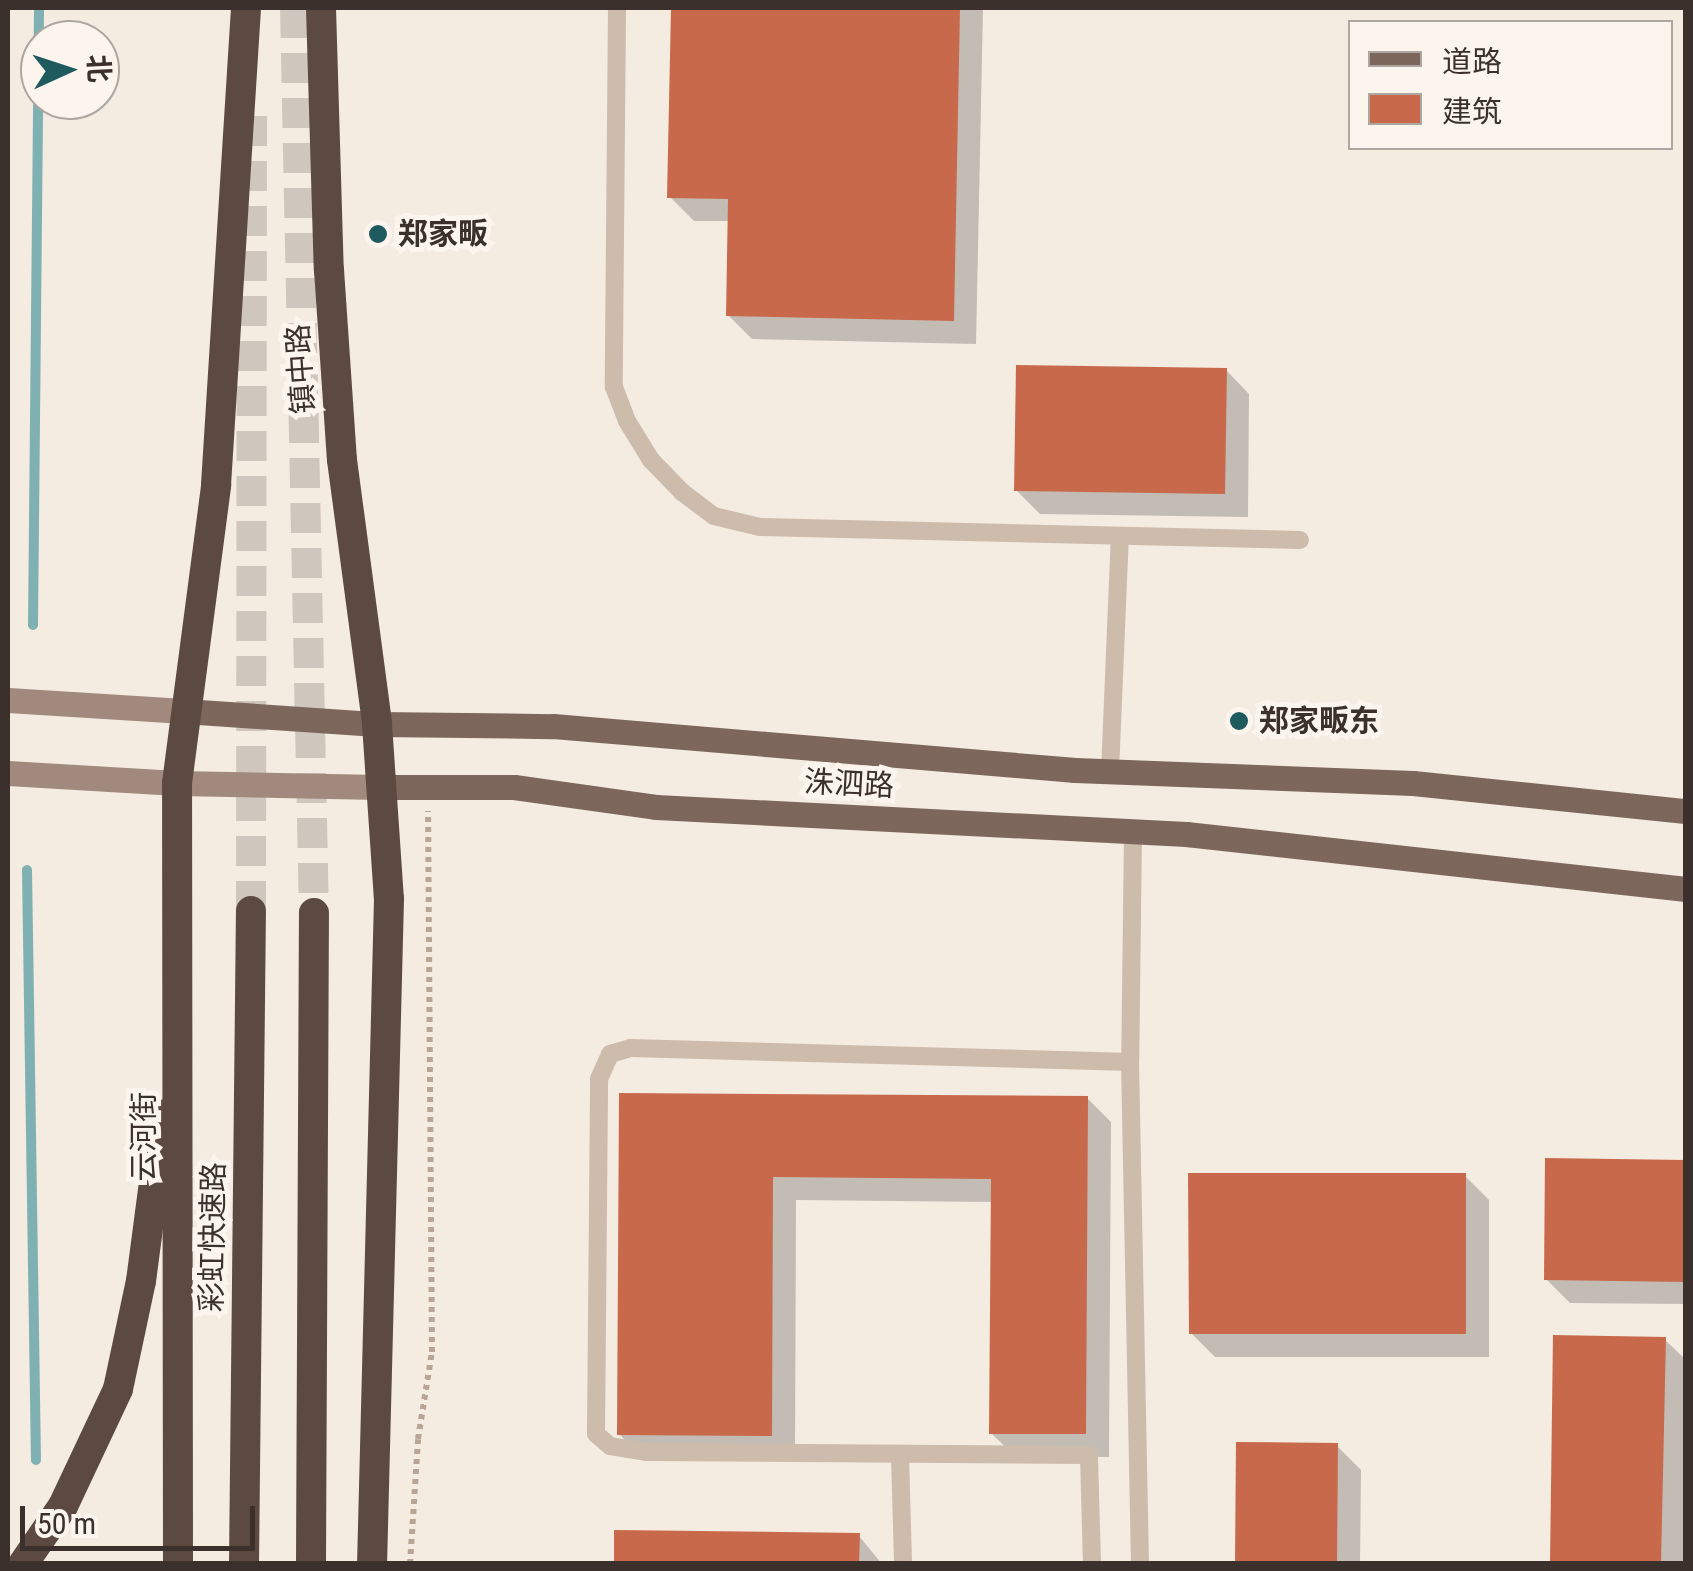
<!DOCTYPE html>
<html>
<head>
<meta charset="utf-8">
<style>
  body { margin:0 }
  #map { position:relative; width:1693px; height:1571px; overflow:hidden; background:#f4ebe1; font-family:"Roboto Condensed","Noto Sans SC",sans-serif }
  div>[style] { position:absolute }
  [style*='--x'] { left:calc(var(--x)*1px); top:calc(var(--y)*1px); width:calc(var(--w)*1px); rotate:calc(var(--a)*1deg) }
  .shadow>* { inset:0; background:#0003 }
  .stream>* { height:10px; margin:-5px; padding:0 5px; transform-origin:5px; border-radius:5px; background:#7fb0b2 }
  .building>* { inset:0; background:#c8694b }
  .highway-tunnel>* { height:30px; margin-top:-15px; transform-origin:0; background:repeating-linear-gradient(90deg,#cfc6bd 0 30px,transparent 0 45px) }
  .path>* { height:6px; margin-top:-3px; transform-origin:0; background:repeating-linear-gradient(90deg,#b9a596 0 5px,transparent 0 10px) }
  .lane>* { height:18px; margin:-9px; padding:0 9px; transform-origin:9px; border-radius:9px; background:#cdbbac }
  .secondary>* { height:25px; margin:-12.5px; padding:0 12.5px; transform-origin:12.5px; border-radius:12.5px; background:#a18a7d }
  .primary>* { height:25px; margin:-12.5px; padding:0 12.5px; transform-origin:12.5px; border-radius:12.5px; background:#7d675c }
  .highway>* { height:30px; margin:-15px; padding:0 15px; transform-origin:15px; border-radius:15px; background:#5c4a42 }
  .dots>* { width:28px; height:28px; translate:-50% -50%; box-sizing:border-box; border:5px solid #fbf5ee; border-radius:50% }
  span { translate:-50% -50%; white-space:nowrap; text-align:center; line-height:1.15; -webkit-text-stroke:10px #fbf5ee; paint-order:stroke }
  .poi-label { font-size:30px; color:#3b302b; font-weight:700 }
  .left { translate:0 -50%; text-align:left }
  .street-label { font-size:30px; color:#3b302b }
  .frame { position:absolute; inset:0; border:10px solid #3b302b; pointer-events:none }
  .legend { position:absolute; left:1348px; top:20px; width:325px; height:130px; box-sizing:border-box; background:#fbf5ee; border:2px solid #aea6a0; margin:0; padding:12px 18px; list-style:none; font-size:30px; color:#3b302b }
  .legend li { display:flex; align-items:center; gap:20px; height:50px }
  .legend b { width:50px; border:2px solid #aea6a0 }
  .north { position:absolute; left:20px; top:20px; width:100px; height:100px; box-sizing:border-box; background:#fbf5ee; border:2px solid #aea6a0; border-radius:50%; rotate:87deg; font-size:28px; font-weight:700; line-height:40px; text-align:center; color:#3b302b }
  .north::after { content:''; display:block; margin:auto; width:35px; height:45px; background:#1f5a5e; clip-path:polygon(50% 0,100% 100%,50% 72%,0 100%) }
  .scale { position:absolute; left:20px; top:1506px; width:235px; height:45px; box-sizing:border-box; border:5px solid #3b302b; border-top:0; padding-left:12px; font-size:30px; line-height:35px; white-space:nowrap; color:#3b302b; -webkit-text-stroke:8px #fbf5ee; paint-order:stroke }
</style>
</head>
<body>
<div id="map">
  <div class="shadow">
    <div style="clip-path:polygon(673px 8px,983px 8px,976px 344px,752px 339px,728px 315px,730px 221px,694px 221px,670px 197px)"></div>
    <div style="clip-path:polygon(1226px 370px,1249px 394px,1248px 517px,1040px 514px,1016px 490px)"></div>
    <div style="clip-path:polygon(622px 1095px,1087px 1098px,1111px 1122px,1109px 1457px,1015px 1456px,991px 1433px,993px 1202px,796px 1200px,795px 1459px,643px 1458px,619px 1434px)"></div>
    <div style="clip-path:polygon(1686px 1163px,1686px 1304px,1570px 1303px,1546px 1279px)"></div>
    <div style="clip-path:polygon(1465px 1176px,1489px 1200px,1489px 1357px,1215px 1357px,1191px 1333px)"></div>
    <div style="clip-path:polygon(1664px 1339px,1686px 1360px,1685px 1564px,1552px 1564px)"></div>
    <div style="clip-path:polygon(1337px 1446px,1361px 1470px,1360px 1564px,1238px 1564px)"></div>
    <div style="clip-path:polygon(859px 1536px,882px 1564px,616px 1564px)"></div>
  </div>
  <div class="stream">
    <div style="--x:33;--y:625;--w:617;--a:-89.44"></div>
    <div style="--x:27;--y:870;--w:590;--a:89.13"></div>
  </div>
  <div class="building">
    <div style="clip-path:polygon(671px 8px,960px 8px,954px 321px,726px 316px,728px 199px,667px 198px)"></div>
    <div style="clip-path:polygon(1016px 365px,1227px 368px,1225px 494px,1014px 491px)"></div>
    <div style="clip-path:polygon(619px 1093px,1088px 1096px,1086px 1434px,989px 1434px,991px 1179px,773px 1177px,772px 1436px,617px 1435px)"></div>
    <div style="clip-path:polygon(1545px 1158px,1686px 1160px,1686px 1282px,1544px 1280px)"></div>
    <div style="clip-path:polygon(1188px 1173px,1466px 1173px,1466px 1334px,1189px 1334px)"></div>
    <div style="clip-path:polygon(1553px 1335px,1666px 1337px,1661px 1564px,1550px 1564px)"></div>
    <div style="clip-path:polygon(1236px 1442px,1338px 1443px,1337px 1564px,1235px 1564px)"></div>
    <div style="clip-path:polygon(614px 1530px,860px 1533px,859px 1564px,614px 1564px)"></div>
  </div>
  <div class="highway-tunnel">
    <div style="--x:295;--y:8;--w:905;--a:88.8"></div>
    <div style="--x:251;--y:911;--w:796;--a:-89.93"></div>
  </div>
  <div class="path">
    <div style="--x:410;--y:1564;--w:125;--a:-86.3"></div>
    <div style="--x:418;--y:1439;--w:88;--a:-80.9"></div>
    <div style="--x:432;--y:1352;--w:541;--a:-90.42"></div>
  </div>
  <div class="lane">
    <div style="--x:617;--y:8;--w:379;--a:90.5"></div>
    <div style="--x:614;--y:387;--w:36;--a:69"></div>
    <div style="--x:627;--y:421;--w:46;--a:58.4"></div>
    <div style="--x:651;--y:460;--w:45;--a:45.9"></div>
    <div style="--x:682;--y:492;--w:40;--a:37"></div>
    <div style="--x:714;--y:516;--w:47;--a:13.4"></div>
    <div style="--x:760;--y:527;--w:540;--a:1.38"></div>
    <div style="--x:1110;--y:772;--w:235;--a:-87.6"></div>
    <div style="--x:1133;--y:832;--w:230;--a:90.7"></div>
    <div style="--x:1130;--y:1062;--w:502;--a:88.86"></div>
    <div style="--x:900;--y:1455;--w:109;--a:88.4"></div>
    <div style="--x:1092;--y:1564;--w:109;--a:-91.6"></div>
    <div style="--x:1089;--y:1455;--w:442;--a:-179.6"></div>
    <div style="--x:647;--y:1452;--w:37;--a:-171"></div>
    <div style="--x:610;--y:1446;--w:18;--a:-139"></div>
    <div style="--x:596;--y:1434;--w:355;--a:-89.5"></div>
    <div style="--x:599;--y:1079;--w:27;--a:-66"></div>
    <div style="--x:610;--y:1054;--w:22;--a:-16"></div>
    <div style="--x:631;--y:1048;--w:499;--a:1.6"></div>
  </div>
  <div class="secondary">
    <div style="--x:8;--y:700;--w:176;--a:3.6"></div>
    <div style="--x:8;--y:773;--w:169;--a:3.4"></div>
    <div style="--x:177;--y:783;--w:202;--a:1.1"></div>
  </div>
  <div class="primary">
    <div style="--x:184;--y:711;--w:193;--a:3.9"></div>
    <div style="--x:377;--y:724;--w:176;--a:0.7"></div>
    <div style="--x:553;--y:726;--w:524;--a:4.82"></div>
    <div style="--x:1075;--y:770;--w:338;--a:2.2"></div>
    <div style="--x:1413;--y:783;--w:274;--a:5.9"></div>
    <div style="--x:379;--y:787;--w:135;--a:0"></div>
    <div style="--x:514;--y:787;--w:143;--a:8"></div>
    <div style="--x:656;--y:807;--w:531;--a:2.92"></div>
    <div style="--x:1186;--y:834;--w:503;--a:6.28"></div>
  </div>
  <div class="highway">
    <div style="--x:321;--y:8;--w:262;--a:88.3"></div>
    <div style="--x:329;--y:270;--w:190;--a:86.1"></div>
    <div style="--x:342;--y:460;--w:266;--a:82.4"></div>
    <div style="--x:377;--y:724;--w:175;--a:86.1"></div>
    <div style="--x:389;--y:899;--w:665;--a:91.46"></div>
    <div style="--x:23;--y:1564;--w:70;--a:-55.4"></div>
    <div style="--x:63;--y:1506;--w:129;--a:-64.8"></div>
    <div style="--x:118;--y:1389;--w:110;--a:-78"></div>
    <div style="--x:141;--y:1281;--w:168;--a:-82.5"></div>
    <div style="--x:178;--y:1564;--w:781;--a:-90.07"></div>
    <div style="--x:177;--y:783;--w:301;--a:-82.5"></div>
    <div style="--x:216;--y:485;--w:478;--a:-86.4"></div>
    <div style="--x:244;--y:1564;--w:653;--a:-89.39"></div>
    <div style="--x:311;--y:1564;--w:651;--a:-89.74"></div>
  </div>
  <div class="dots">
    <div style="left:378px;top:234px;background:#1f5a5e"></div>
    <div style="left:1239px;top:721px;background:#1f5a5e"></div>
  </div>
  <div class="poi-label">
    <span class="left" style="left:398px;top:234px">郑家畈</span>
    <span class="left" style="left:1259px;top:721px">郑家畈东</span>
  </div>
  <div class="street-label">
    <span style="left:301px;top:369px;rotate:-94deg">镇中路</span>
    <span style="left:849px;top:784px;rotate:3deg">洙泗路</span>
    <span style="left:144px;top:1137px;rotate:-90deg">云河街</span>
    <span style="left:213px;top:1237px;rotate:-89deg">彩虹快速路</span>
  </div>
  <div class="frame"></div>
  <ul class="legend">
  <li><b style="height:12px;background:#7d675c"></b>道路</li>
  <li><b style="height:28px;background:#c8694b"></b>建筑</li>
  </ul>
  <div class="north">北</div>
  <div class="scale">50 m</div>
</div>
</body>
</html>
